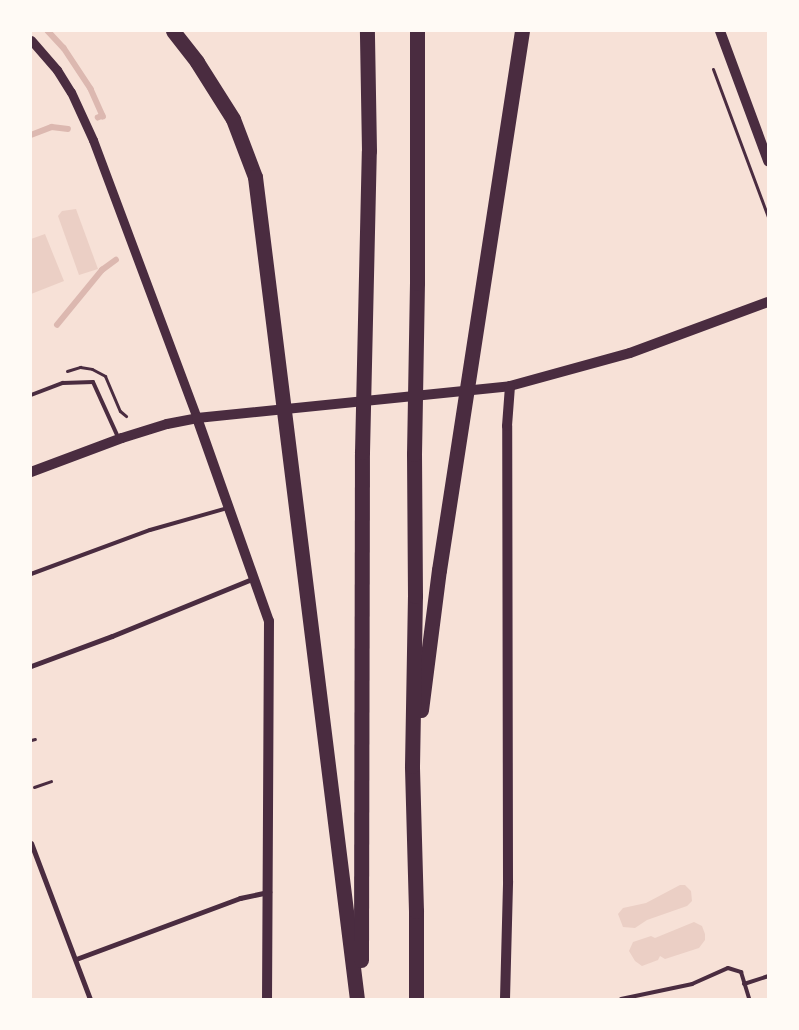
<!DOCTYPE html>
<html>
<head>
<meta charset="utf-8">
<style>
  body { margin:0 }
  #map { position:relative; width:799px; height:1030px; overflow:hidden; background:#f7e1d7; font-family:Merriweather,serif }
  div>[style] { position:absolute }
  [style*='--x'] { left:calc(var(--x)*1px); top:calc(var(--y)*1px); width:calc(var(--w)*1px); rotate:calc(var(--a)*1deg) }
  .green>* { inset:0; background:#ebcfc5 }
  .stream>* { height:5.5px; margin:-2.75px; padding:0 2.75px; transform-origin:2.75px; border-radius:2.75px; background:#dcb8b0 }
  .path>* { height:3px; margin:-1.5px; padding:0 1.5px; transform-origin:1.5px; border-radius:1.5px; background:#4a2c40 }
  .service>* { height:4px; margin:-2px; padding:0 2px; transform-origin:2px; border-radius:2px; background:#4a2c40 }
  .minor>* { height:5px; margin:-2.5px; padding:0 2.5px; transform-origin:2.5px; border-radius:2.5px; background:#4a2c40 }
  .tertiary>* { height:9px; margin:-4.5px; padding:0 4.5px; transform-origin:4.5px; border-radius:4.5px; background:#4a2c40 }
  .secondary>* { height:10px; margin:-5px; padding:0 5px; transform-origin:5px; border-radius:5px; background:#4a2c40 }
  .motorway>* { height:15px; margin:-7.5px; padding:0 7.5px; transform-origin:7.5px; border-radius:7.5px; background:#4a2c40 }
  span { translate:-50% -50%; white-space:nowrap; text-align:center; line-height:1.15; -webkit-text-stroke:4px #fffaf5; paint-order:stroke }
  .frame { position:absolute; inset:0; border:32px solid #fffaf5; pointer-events:none }
</style>
</head>
<body>
<div id="map">
  <div class="green">
    <div style="clip-path:polygon(76px 209px,98px 269px,79px 275px,58px 216px,62px 211px)"></div>
    <div style="clip-path:polygon(45px 234px,64px 281px,31px 294px,31px 239px)"></div>
    <div style="clip-path:polygon(680px 885px,685px 885px,691px 891px,692px 901px,687px 906px,647px 920px,635px 928px,623px 927px,618px 914px,623px 908px,646px 903px)"></div>
    <div style="clip-path:polygon(694px 922px,702px 926px,705px 934px,705px 940px,699px 948px,665px 959px,660px 956px,658px 960px,642px 966px,635px 961px,629px 951px,633px 942px,651px 936px,655px 938px)"></div>
  </div>
  <div class="stream">
    <div style="--x:48;--y:31;--w:23;--a:47"></div>
    <div style="--x:64;--y:48;--w:49;--a:56.6"></div>
    <div style="--x:91;--y:89;--w:30;--a:66"></div>
    <div style="--x:103;--y:116;--w:5;--a:158"></div>
    <div style="--x:31;--y:135;--w:22;--a:-21"></div>
    <div style="--x:52;--y:127;--w:16;--a:7"></div>
    <div style="--x:57;--y:325;--w:71;--a:-50.7"></div>
    <div style="--x:102;--y:270;--w:17;--a:-36"></div>
  </div>
  <div class="path">
    <div style="--x:713;--y:69;--w:158;--a:69.6"></div>
    <div style="--x:67;--y:371;--w:14;--a:-17"></div>
    <div style="--x:80;--y:367;--w:12;--a:9"></div>
    <div style="--x:92;--y:369;--w:15;--a:28"></div>
    <div style="--x:105;--y:376;--w:38;--a:67"></div>
    <div style="--x:120;--y:411;--w:8;--a:40"></div>
    <div style="--x:31;--y:740;--w:4;--a:-14"></div>
    <div style="--x:34;--y:787;--w:18;--a:-19"></div>
  </div>
  <div class="service">
    <div style="--x:31;--y:395;--w:34;--a:-21"></div>
    <div style="--x:63;--y:383;--w:30;--a:-2"></div>
    <div style="--x:93;--y:382;--w:60;--a:65.6"></div>
    <div style="--x:31;--y:574;--w:127;--a:-20.3"></div>
    <div style="--x:150;--y:530;--w:81;--a:-15.8"></div>
    <div style="--x:744;--y:984;--w:25;--a:-18"></div>
    <div style="--x:621;--y:999;--w:73;--a:-11.9"></div>
    <div style="--x:692;--y:984;--w:39;--a:-24"></div>
    <div style="--x:728;--y:968;--w:14;--a:17"></div>
    <div style="--x:741;--y:972;--w:28;--a:73"></div>
  </div>
  <div class="minor">
    <div style="--x:31;--y:666;--w:86;--a:-20.3"></div>
    <div style="--x:112;--y:636;--w:153;--a:-22.2"></div>
    <div style="--x:31;--y:843;--w:167;--a:69.3"></div>
    <div style="--x:76;--y:959;--w:175;--a:-20.4"></div>
    <div style="--x:240;--y:898;--w:30;--a:-12"></div>
  </div>
  <div class="tertiary">
    <div style="--x:31;--y:40;--w:40;--a:49"></div>
    <div style="--x:57;--y:70;--w:26;--a:58"></div>
    <div style="--x:71;--y:92;--w:53;--a:65.4"></div>
    <div style="--x:93;--y:140;--w:297;--a:69.5"></div>
  </div>
  <div class="secondary">
    <div style="--x:720;--y:31;--w:139;--a:69.7"></div>
    <div style="--x:197;--y:418;--w:215;--a:70.5"></div>
    <div style="--x:269;--y:621;--w:378;--a:90.3"></div>
    <div style="--x:31;--y:472;--w:97;--a:-20.5"></div>
    <div style="--x:122;--y:438;--w:47;--a:-17.3"></div>
    <div style="--x:167;--y:424;--w:31;--a:-11"></div>
    <div style="--x:197;--y:418;--w:315;--a:-5.8"></div>
    <div style="--x:510;--y:386;--w:124;--a:-15.4"></div>
    <div style="--x:630;--y:353;--w:147;--a:-20.3"></div>
    <div style="--x:505;--y:999;--w:118;--a:-88.5"></div>
    <div style="--x:508;--y:881;--w:455;--a:-90.1"></div>
    <div style="--x:507;--y:426;--w:40;--a:-85.7"></div>
  </div>
  <div class="motorway">
    <div style="--x:173;--y:31;--w:39;--a:52"></div>
    <div style="--x:197;--y:62;--w:67;--a:57.7"></div>
    <div style="--x:233;--y:119;--w:62;--a:69.2"></div>
    <div style="--x:255;--y:177;--w:828;--a:82.93"></div>
    <div style="--x:421;--y:710;--w:141;--a:-82.7"></div>
    <div style="--x:439;--y:570;--w:545;--a:-81.25"></div>
    <div style="--x:361;--y:960;--w:508;--a:-89.89"></div>
    <div style="--x:362;--y:452;--w:301;--a:-88.7"></div>
    <div style="--x:369;--y:151;--w:120;--a:-91"></div>
    <div style="--x:416;--y:999;--w:88;--a:-90"></div>
    <div style="--x:416;--y:911;--w:145;--a:-91.6"></div>
    <div style="--x:412;--y:766;--w:170;--a:-89"></div>
    <div style="--x:415;--y:596;--w:142;--a:-90.4"></div>
    <div style="--x:414;--y:454;--w:171;--a:-89"></div>
    <div style="--x:417;--y:283;--w:252;--a:-90"></div>
  </div>
  <div class="frame"></div>
</div>
</body>
</html>
